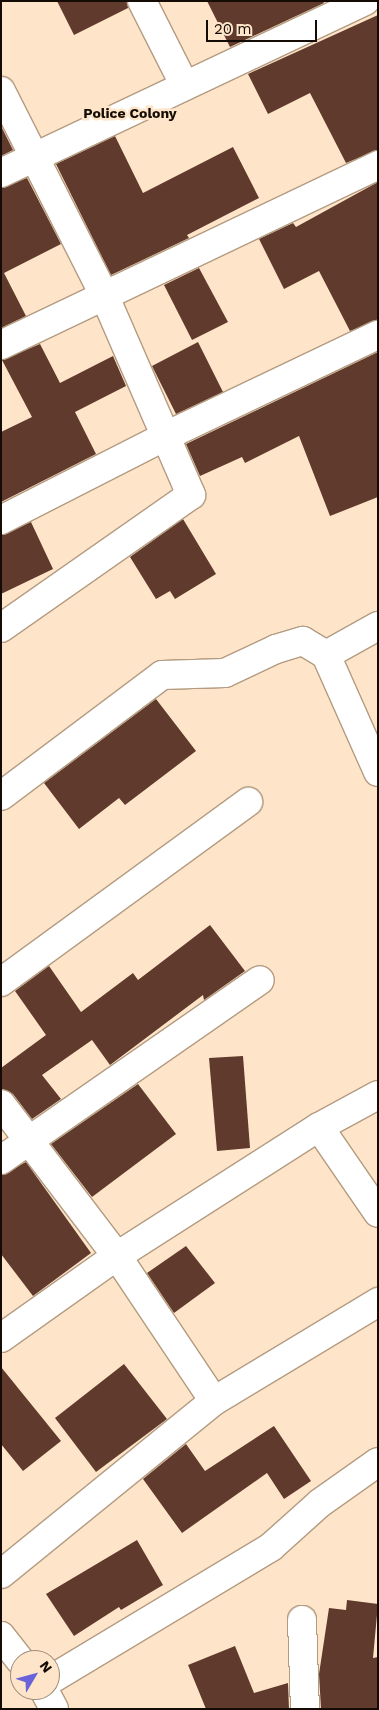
<!DOCTYPE html>
<html>
<head>
<meta charset="utf-8">
<style>
  body { margin:0 }
  #map { position:relative; width:379px; height:1710px; overflow:hidden; background:#fee5c9; font-family:"Work Sans",sans-serif }
  div>[style] { position:absolute }
  [style*='--x'] { left:calc(var(--x)*1px); top:calc(var(--y)*1px); width:calc(var(--w)*1px); rotate:calc(var(--a)*1deg) }
  .building>* { inset:0; background:#603a2c }
  .roads { filter:drop-shadow(1px 0 #b39b81) drop-shadow(-1px 0 #b39b81) drop-shadow(0 1px #b39b81) drop-shadow(0 -1px #b39b81) }
  .minor>* { height:28px; margin:-14px; padding:0 14px; transform-origin:14px; border-radius:14px; background:#fff }
  span { translate:-50% -50%; white-space:nowrap; text-align:center; line-height:1.15; -webkit-text-stroke:5px #fee5c9; paint-order:stroke }
  .neighbourhood-label { font-size:14px; color:#140c04; font-weight:700 }
  .frame { position:absolute; inset:0; border:2px solid #140c04; pointer-events:none }
  .north { position:absolute; left:10px; top:1650px; width:50px; height:50px; box-sizing:border-box; background:#fee5c9; border:1px solid #a08e7a; border-radius:50%; rotate:53deg; font-size:14px; font-weight:700; line-height:20px; text-align:center; color:#140c04 }
  .north::after { content:''; display:block; margin:auto; width:18px; height:22px; background:#6962db; clip-path:polygon(50% 0,100% 100%,50% 72%,0 100%) }
  .scale { position:absolute; left:206px; top:20px; width:111px; height:22px; box-sizing:border-box; border:2px solid #140c04; border-top:0; padding-left:6px; font-size:15px; line-height:18px; white-space:nowrap; color:#140c04; -webkit-text-stroke:4px #fee5c9; paint-order:stroke }
</style>
</head>
<body>
<div id="map">
  <div class="building">
    <div style="clip-path:polygon(57px 1px,127px 1px,128px 8px,74px 35px)"></div>
    <div style="clip-path:polygon(207px 1px,323px 1px,324px 3px,230px 47px)"></div>
    <div style="clip-path:polygon(378px 15px,378px 150px,346px 163px,310px 93px,268px 114px,248px 74px)"></div>
    <div style="clip-path:polygon(1px 126px,13px 150px,1px 156px)"></div>
    <div style="clip-path:polygon(115px 136px,143px 193px,233px 147px,259px 198px,187px 235px,189px 238px,111px 275px,56px 164px)"></div>
    <div style="clip-path:polygon(27px 178px,61px 244px,4px 273px,26px 316px,1px 328px,1px 188px)"></div>
    <div style="clip-path:polygon(378px 182px,378px 320px,350px 331px,319px 271px,284px 289px,259px 239px,293px 223px,296px 227px)"></div>
    <div style="clip-path:polygon(199px 268px,228px 322px,192px 340px,164px 285px)"></div>
    <div style="clip-path:polygon(198px 342px,223px 392px,176px 414px,152px 366px)"></div>
    <div style="clip-path:polygon(40px 344px,60px 383px,113px 356px,126px 386px,75px 412px,96px 454px,1px 502px,1px 432px,32px 417px,2px 360px)"></div>
    <div style="clip-path:polygon(378px 352px,378px 497px,330px 516px,299px 436px,245px 463px,242px 457px,200px 476px,186px 444px)"></div>
    <div style="clip-path:polygon(183px 519px,216px 574px,175px 599px,170px 591px,156px 599px,130px 557px)"></div>
    <div style="clip-path:polygon(31px 522px,53px 569px,1px 594px,1px 535px)"></div>
    <div style="clip-path:polygon(156px 699px,196px 751px,125px 805px,119px 798px,79px 829px,44px 783px)"></div>
    <div style="clip-path:polygon(210px 925px,245px 971px,204px 1000px,203px 995px,110px 1065px,92px 1040px,42px 1075px,61px 1099px,32px 1119px,13px 1094px,1px 1089px,1px 1068px,46px 1035px,15px 991px,49px 966px,81px 1012px,133px 973px,138px 980px)"></div>
    <div style="clip-path:polygon(243px 1056px,250px 1148px,217px 1151px,209px 1058px)"></div>
    <div style="clip-path:polygon(138px 1084px,176px 1134px,92px 1197px,51px 1144px)"></div>
    <div style="clip-path:polygon(26px 1162px,91px 1253px,33px 1296px,1px 1254px,1px 1175px)"></div>
    <div style="clip-path:polygon(186px 1246px,215px 1283px,174px 1313px,147px 1273px)"></div>
    <div style="clip-path:polygon(124px 1364px,167px 1419px,96px 1472px,55px 1418px)"></div>
    <div style="clip-path:polygon(1px 1367px,61px 1441px,23px 1471px,1px 1444px)"></div>
    <div style="clip-path:polygon(274px 1426px,311px 1481px,284px 1499px,267px 1473px,182px 1533px,143px 1479px,186px 1444px,205px 1471px)"></div>
    <div style="clip-path:polygon(137px 1540px,163px 1585px,121px 1610px,119px 1607px,74px 1636px,46px 1594px)"></div>
    <div style="clip-path:polygon(347px 1600px,378px 1604px,373px 1658px,378px 1657px,378px 1709px,321px 1709px,319px 1674px,329px 1608px,346px 1610px)"></div>
    <div style="clip-path:polygon(235px 1646px,254px 1693px,288px 1683px,289px 1709px,206px 1709px,188px 1665px)"></div>
  </div>
  <div class="roads">
    <div class="minor">
      <div style="--x:142;--y:1;--w:95;--a:63.2"></div>
      <div style="--x:1;--y:91;--w:231;--a:63.2"></div>
      <div style="--x:105;--y:297;--w:216;--a:66.5"></div>
      <div style="--x:191;--y:495;--w:232;--a:145"></div>
      <div style="--x:1;--y:173;--w:403;--a:-25.3"></div>
      <div style="--x:1;--y:345;--w:418;--a:-25.5"></div>
      <div style="--x:1;--y:520;--w:187;--a:-27"></div>
      <div style="--x:168;--y:435;--w:233;--a:-25.5"></div>
      <div style="--x:326;--y:655;--w:60;--a:-29.1"></div>
      <div style="--x:1;--y:796;--w:201;--a:-36.9"></div>
      <div style="--x:162;--y:675;--w:63;--a:-1.8"></div>
      <div style="--x:225;--y:673;--w:56;--a:-25.2"></div>
      <div style="--x:276;--y:649;--w:28;--a:-17"></div>
      <div style="--x:303;--y:641;--w:27;--a:31"></div>
      <div style="--x:326;--y:655;--w:128;--a:66"></div>
      <div style="--x:1;--y:982;--w:306;--a:-36.1"></div>
      <div style="--x:1;--y:1104;--w:191;--a:52.7"></div>
      <div style="--x:117;--y:1256;--w:174;--a:56.2"></div>
      <div style="--x:214;--y:1401;--w:274;--a:140.9"></div>
      <div style="--x:319;--y:1127;--w:104;--a:55.5"></div>
      <div style="--x:1;--y:1160;--w:315;--a:-34.8"></div>
      <div style="--x:1;--y:1338;--w:142;--a:-35.3"></div>
      <div style="--x:117;--y:1256;--w:240;--a:-32.6"></div>
      <div style="--x:319;--y:1127;--w:67;--a:-28.5"></div>
      <div style="--x:214;--y:1401;--w:192;--a:-31.1"></div>
      <div style="--x:302;--y:1620;--w:89;--a:88.1"></div>
      <div style="--x:1;--y:1636;--w:31;--a:52"></div>
      <div style="--x:50;--y:1680;--w:258;--a:-31"></div>
      <div style="--x:271;--y:1547;--w:66;--a:-41.9"></div>
      <div style="--x:320;--y:1503;--w:71;--a:-35.3"></div>
      <div style="--x:44;--y:1690;--w:21;--a:62"></div>
    </div>
  </div>
  <div class="neighbourhood-label">
    <span style="left:130px;top:113px">Police Colony</span>
  </div>
  <div class="frame"></div>
  <div class="north">N</div>
  <div class="scale">20 m</div>
</div>
</body>
</html>
